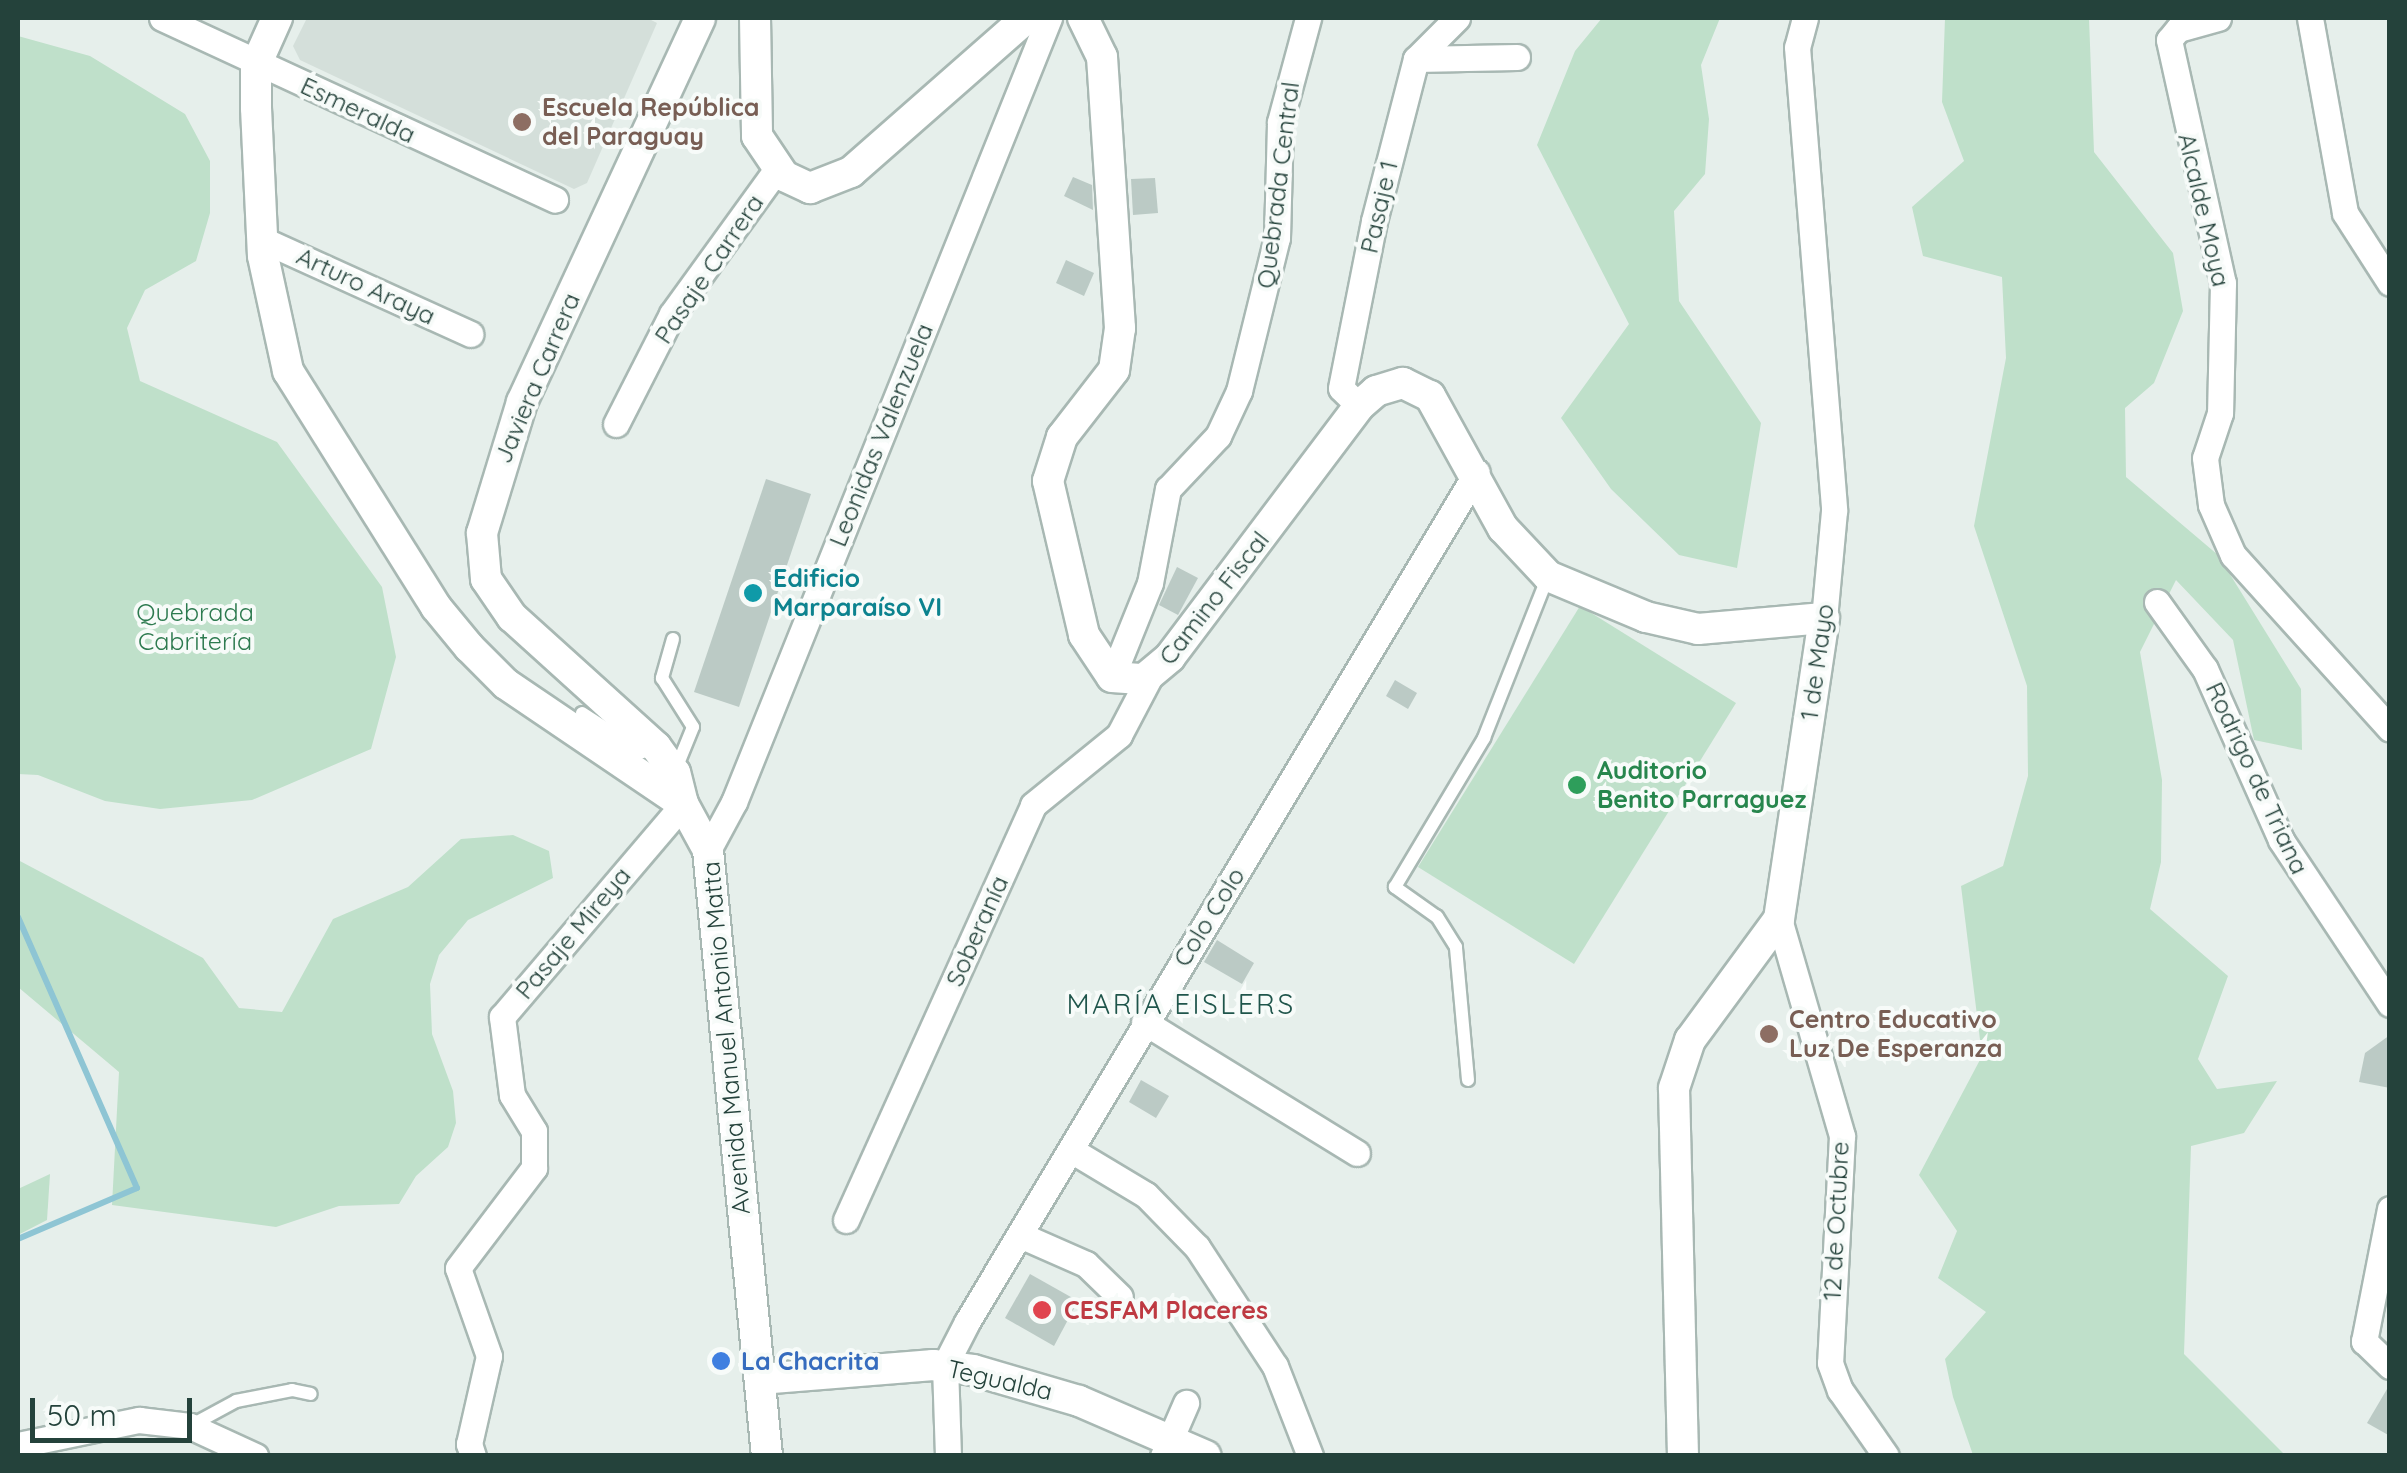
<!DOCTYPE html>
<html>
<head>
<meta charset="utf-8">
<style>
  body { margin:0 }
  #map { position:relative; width:2407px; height:1473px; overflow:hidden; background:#e6efeb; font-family:Quicksand,sans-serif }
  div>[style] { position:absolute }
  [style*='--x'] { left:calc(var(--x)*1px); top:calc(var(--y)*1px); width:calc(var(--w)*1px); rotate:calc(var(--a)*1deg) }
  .built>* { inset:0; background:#d4dfda }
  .green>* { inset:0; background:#bfe0ca }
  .stream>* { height:6px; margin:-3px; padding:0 3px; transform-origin:3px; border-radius:3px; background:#8ec5d4 }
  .building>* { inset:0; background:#bbcac5 }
  .roads { filter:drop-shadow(2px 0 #a8b8b3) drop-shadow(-2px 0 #a8b8b3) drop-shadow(0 2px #a8b8b3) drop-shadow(0 -2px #a8b8b3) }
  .lane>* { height:12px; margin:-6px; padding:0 6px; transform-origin:6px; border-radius:6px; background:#fff }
  .street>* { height:25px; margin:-12.5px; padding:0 12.5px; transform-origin:12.5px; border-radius:12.5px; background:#fff }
  .secondary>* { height:30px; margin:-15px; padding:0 15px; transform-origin:15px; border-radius:15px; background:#fff }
  .dots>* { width:28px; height:28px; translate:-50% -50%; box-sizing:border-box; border:5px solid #f7fbf9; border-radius:50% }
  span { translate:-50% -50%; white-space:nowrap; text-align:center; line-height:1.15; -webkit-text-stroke:8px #f7fbf9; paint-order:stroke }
  .education-label { font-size:25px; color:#785e54; font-weight:700 }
  .left { translate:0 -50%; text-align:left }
  .street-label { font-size:25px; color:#24423b }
  .culture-label { font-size:25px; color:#0d838f; font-weight:700 }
  .park-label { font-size:25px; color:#2d7a4f }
  .leisure-label { font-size:25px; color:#27864d; font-weight:700 }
  .health-label { font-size:25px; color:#be3a42; font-weight:700 }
  .shop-label { font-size:25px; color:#366cbe; font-weight:700 }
  .neighbourhood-label { font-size:28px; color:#1f554b; letter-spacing:2.5px }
  .frame { position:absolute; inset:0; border:20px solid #24423b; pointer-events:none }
  .scale { position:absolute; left:30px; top:1398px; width:162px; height:45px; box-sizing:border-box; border:5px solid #24423b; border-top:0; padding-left:12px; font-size:30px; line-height:35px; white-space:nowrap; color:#24423b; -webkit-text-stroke:8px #f7fbf9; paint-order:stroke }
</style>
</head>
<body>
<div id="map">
  <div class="built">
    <div style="clip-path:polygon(307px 18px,647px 18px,657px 23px,587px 183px,574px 189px,300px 60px,293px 46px)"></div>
  </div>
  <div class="green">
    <div style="clip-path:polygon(1602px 18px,1720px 18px,1701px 65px,1709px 119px,1705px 174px,1674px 211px,1679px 301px,1761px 423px,1737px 568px,1679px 555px,1611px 489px,1561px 418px,1629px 324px,1537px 145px,1575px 51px)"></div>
    <div style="clip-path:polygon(1945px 18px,2089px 18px,2094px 152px,2173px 253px,2183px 311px,2154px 383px,2125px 408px,2126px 477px,2218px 555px,2301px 689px,2302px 750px,2254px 740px,2233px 640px,2176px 580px,2140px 652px,2162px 780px,2161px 862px,2150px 909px,2228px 976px,2198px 1059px,2217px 1089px,2277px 1081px,2244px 1133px,2191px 1146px,2184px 1354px,2285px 1455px,1973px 1455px,1953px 1397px,1945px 1359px,1986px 1312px,1938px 1278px,1957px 1231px,1919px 1175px,1982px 1056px,1961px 886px,2003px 866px,2028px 776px,2027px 686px,1974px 526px,2006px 358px,2002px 277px,1923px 256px,1912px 207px,1964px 161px,1942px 102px)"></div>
    <div style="clip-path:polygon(18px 36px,90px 56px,185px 114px,210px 161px,210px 213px,196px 261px,145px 290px,127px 328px,140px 381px,277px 442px,382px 587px,396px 657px,371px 749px,252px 800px,160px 809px,105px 801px,38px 775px,18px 774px)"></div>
    <div style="clip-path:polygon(1580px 606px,1736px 703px,1574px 964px,1418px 867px)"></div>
    <div style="clip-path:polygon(513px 835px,549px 851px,553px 878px,468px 920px,439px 955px,430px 984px,432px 1034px,453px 1091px,456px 1123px,448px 1147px,416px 1176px,399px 1204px,339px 1206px,276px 1227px,112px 1205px,119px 1072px,18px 987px,18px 860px,203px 958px,239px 1008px,282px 1012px,333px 919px,408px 887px,461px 839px)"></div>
    <div style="clip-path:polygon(50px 1174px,47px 1220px,18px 1235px,18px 1189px)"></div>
  </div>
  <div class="stream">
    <div style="--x:18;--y:917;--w:296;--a:66.3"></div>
    <div style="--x:137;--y:1188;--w:129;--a:156.8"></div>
  </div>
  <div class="building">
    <div style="clip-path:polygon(1073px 177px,1092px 185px,1093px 210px,1064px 196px)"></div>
    <div style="clip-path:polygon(1155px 178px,1158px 213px,1133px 215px,1131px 179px)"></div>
    <div style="clip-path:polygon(1066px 260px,1094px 273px,1084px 296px,1056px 283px)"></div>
    <div style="clip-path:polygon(766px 479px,811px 494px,739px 707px,694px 692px)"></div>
    <div style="clip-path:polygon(1177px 567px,1198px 578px,1178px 615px,1159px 605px)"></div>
    <div style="clip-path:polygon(1395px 680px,1417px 693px,1408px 709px,1386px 696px)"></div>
    <div style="clip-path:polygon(1217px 940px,1254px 963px,1242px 984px,1204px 962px)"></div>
    <div style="clip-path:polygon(2390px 1035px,2390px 1088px,2359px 1082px,2365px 1053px)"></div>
    <div style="clip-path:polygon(1141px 1080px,1169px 1096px,1156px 1118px,1129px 1102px)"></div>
    <div style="clip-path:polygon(1030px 1274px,1078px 1301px,1054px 1346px,1005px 1318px)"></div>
    <div style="clip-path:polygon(2390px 1384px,2390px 1436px,2367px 1423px)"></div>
  </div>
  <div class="roads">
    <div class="lane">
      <div style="--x:673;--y:639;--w:41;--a:105.8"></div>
      <div style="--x:662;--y:678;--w:58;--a:57.7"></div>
      <div style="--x:693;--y:727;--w:48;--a:112.2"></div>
      <div style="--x:582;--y:713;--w:72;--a:33"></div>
      <div style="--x:1468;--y:1080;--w:134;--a:-95.2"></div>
      <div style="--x:1456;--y:947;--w:36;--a:-122"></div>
      <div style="--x:1437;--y:917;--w:52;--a:-144.5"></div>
      <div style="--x:1395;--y:887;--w:174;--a:-59.1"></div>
      <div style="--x:1484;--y:738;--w:174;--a:-68.4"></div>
      <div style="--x:190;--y:1426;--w:52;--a:-28.5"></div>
      <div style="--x:236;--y:1401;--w:57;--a:-11.1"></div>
      <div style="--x:292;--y:1390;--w:19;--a:12"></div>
    </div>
    <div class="street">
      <div style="--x:162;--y:18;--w:433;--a:24.8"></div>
      <div style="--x:1805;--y:18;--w:30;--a:105"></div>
      <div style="--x:1797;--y:47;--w:465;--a:85.4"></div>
      <div style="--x:1834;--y:511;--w:107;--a:95.3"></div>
      <div style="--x:2218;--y:18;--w:41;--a:164.6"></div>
      <div style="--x:2178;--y:29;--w:14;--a:129"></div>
      <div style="--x:2169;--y:40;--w:249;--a:77.5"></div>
      <div style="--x:2223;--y:283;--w:130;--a:91.3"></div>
      <div style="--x:2220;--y:413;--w:47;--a:108.4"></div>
      <div style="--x:2205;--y:458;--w:47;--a:82.7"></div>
      <div style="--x:2211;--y:505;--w:55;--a:66.3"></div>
      <div style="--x:2233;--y:555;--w:234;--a:47.9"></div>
      <div style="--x:2310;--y:18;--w:198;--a:79.8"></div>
      <div style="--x:2345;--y:213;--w:83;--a:57.3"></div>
      <div style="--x:1416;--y:59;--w:101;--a:-1.1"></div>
      <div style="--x:261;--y:239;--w:230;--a:24.4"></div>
      <div style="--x:1359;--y:406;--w:25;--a:-135"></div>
      <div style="--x:1341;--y:388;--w:170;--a:-78.8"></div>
      <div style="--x:1374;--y:221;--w:167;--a:-75.5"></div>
      <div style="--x:1416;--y:59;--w:58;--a:-45"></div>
      <div style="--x:616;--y:424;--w:123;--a:-63"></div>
      <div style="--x:672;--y:314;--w:179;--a:-54.1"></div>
      <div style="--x:2157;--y:602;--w:82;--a:54.4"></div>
      <div style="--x:2205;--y:669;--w:187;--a:66"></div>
      <div style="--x:2281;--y:840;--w:197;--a:56.4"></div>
      <div style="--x:1112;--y:677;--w:101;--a:-68"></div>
      <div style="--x:1150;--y:583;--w:96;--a:-79.2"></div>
      <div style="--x:1168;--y:489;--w:73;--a:-46.7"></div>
      <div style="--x:1218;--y:436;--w:50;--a:-65"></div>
      <div style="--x:1239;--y:391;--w:158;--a:-76.1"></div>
      <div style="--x:1277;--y:238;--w:116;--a:-88.5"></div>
      <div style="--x:1280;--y:122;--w:108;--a:-74.9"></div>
      <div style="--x:708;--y:850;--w:55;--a:-61.6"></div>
      <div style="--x:734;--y:802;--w:845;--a:-68.11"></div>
      <div style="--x:1779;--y:919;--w:226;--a:73.8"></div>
      <div style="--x:1842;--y:1136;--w:227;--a:93"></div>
      <div style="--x:1830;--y:1363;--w:29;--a:70"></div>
      <div style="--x:1840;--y:1390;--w:80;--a:55.1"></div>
      <div style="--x:1144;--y:1022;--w:250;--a:31.6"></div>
      <div style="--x:1071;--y:1150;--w:87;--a:31"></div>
      <div style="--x:1146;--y:1195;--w:73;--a:45.6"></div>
      <div style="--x:1197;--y:1247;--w:142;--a:56.8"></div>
      <div style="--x:1275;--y:1366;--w:97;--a:68.7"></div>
      <div style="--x:2390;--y:1209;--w:135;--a:101.1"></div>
      <div style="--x:2364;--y:1341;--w:36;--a:44"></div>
      <div style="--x:846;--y:1220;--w:455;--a:-65.7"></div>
      <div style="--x:1033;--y:805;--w:111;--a:-39.1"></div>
      <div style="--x:1119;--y:735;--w:67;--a:-62.3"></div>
      <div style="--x:1020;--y:1235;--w:72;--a:23.7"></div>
      <div style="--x:1086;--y:1264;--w:47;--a:44.1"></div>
      <div style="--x:18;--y:1445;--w:124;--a:-11.7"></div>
      <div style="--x:139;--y:1420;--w:51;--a:6.7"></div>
      <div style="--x:190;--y:1426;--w:72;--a:24.8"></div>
      <div style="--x:473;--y:1456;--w:13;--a:-108"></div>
      <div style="--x:469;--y:1444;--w:90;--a:-77.2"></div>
      <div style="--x:489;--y:1356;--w:93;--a:-109.4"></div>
      <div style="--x:458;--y:1268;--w:126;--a:-52.8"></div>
      <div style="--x:534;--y:1168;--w:37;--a:-90"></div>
      <div style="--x:534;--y:1131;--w:42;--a:-121.4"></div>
      <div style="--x:512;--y:1095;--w:79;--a:-97.3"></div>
      <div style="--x:502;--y:1017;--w:280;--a:-49.6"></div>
      <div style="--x:948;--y:1456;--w:91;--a:-91.9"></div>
      <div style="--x:945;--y:1365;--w:48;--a:-62.9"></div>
      <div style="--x:967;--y:1322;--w:991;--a:-59.04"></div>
      <div style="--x:1163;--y:1456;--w:58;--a:-66.5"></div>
    </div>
    <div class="secondary">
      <div style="--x:277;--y:18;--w:51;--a:114.1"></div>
      <div style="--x:256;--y:65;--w:43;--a:90"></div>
      <div style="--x:256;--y:108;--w:148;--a:87.3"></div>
      <div style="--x:263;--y:256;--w:118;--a:77.7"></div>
      <div style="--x:288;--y:371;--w:279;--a:57.9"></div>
      <div style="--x:436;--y:607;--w:52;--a:50.5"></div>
      <div style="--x:469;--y:647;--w:52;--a:45"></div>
      <div style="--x:506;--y:684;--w:214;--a:34.1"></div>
      <div style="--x:683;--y:804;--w:52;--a:61.5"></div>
      <div style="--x:708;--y:850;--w:609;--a:84.44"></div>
      <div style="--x:755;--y:18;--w:118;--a:89"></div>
      <div style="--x:757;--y:136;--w:48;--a:56"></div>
      <div style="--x:784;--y:176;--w:29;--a:25"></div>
      <div style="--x:810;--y:188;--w:44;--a:-21.3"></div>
      <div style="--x:851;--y:172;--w:233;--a:-41.3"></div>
      <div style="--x:1083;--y:18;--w:43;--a:64"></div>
      <div style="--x:1102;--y:57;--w:272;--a:86.2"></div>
      <div style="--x:1120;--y:328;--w:42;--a:98.1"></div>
      <div style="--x:1114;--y:370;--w:85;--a:127.8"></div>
      <div style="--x:1062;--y:437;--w:46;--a:107.7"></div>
      <div style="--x:1048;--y:481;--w:158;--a:76.8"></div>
      <div style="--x:1084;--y:635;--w:50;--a:56.3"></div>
      <div style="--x:1112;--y:677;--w:32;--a:4"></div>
      <div style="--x:1144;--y:679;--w:34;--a:-40"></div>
      <div style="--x:1170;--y:657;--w:314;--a:-53"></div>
      <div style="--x:1359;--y:406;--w:23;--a:-41"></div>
      <div style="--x:1376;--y:391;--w:28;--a:-17"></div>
      <div style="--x:1403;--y:383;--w:30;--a:26"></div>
      <div style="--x:1430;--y:396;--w:151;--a:61.1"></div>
      <div style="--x:1503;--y:528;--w:66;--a:46.8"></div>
      <div style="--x:1548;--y:576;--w:106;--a:22.7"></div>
      <div style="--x:1646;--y:617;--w:53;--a:13"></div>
      <div style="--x:1698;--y:629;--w:126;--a:-5"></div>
      <div style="--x:1824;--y:618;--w:304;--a:98.5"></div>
      <div style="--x:1779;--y:919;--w:150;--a:126.3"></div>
      <div style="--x:1690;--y:1040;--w:51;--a:108.4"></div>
      <div style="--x:1674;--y:1088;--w:368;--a:88.6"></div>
      <div style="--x:683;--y:804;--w:32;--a:-104"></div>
      <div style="--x:675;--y:773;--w:32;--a:-126"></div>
      <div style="--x:656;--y:747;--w:194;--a:-137.9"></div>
      <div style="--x:512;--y:617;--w:46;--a:-124.4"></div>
      <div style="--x:486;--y:579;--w:46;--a:-95"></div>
      <div style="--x:482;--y:533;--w:137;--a:-73"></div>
      <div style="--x:522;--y:402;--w:423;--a:-65.1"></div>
      <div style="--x:760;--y:1379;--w:174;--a:-4.6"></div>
      <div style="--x:933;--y:1365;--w:40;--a:7.1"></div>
      <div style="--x:973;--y:1370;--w:110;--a:16.3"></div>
      <div style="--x:1079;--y:1401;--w:138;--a:23.4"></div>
    </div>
  </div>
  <div class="dots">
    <div style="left:522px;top:122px;background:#8d6e63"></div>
    <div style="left:753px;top:593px;background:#0f9aa8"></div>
    <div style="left:1577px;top:785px;background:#2e9e5b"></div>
    <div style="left:1769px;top:1034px;background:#8d6e63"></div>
    <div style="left:1042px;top:1310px;background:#e0444e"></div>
    <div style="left:721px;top:1361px;background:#3f7fe0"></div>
  </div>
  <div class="education-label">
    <span class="left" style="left:542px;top:122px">Escuela República<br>del Paraguay</span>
    <span class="left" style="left:1789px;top:1034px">Centro Educativo<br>Luz De Esperanza</span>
  </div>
  <div class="street-label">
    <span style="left:358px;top:110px;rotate:25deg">Esmeralda</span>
    <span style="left:1278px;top:185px;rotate:-83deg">Quebrada Central</span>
    <span style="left:1379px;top:207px;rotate:-77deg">Pasaje 1</span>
    <span style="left:2204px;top:210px;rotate:77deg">Alcalde Moya</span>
    <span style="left:709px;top:269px;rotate:-56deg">Pasaje Carrera</span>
    <span style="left:366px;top:286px;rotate:25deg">Arturo Araya</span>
    <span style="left:537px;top:378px;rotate:-67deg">Javiera Carrera</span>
    <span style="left:881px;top:435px;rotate:-68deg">Leonidas Valenzuela</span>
    <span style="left:1214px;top:598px;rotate:-52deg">Camino Fiscal</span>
    <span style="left:1817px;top:662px;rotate:-82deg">1 de Mayo</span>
    <span style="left:2257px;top:778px;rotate:65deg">Rodrigo de Triana</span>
    <span style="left:1209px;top:917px;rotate:-58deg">Colo Colo</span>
    <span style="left:977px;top:931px;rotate:-66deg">Soberanía</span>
    <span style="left:573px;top:933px;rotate:-50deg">Pasaje Mireya</span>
    <span style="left:726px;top:1038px;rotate:-95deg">Avenida Manuel Antonio Matta</span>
    <span style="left:1836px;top:1221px;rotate:-87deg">12 de Octubre</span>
    <span style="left:1000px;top:1380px;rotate:13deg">Tegualda</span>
  </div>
  <div class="culture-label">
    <span class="left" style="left:773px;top:593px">Edificio<br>Marparaíso VI</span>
  </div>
  <div class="park-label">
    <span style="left:195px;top:627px">Quebrada<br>Cabritería</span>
  </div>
  <div class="leisure-label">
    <span class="left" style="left:1597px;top:785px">Auditorio<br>Benito Parraguez</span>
  </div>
  <div class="health-label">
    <span class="left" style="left:1064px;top:1310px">CESFAM Placeres</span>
  </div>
  <div class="shop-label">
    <span class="left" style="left:741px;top:1361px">La Chacrita</span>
  </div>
  <div class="neighbourhood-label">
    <span style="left:1181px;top:1004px">MARÍA EISLERS</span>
  </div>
  <div class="frame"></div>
  <div class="scale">50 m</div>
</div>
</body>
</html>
